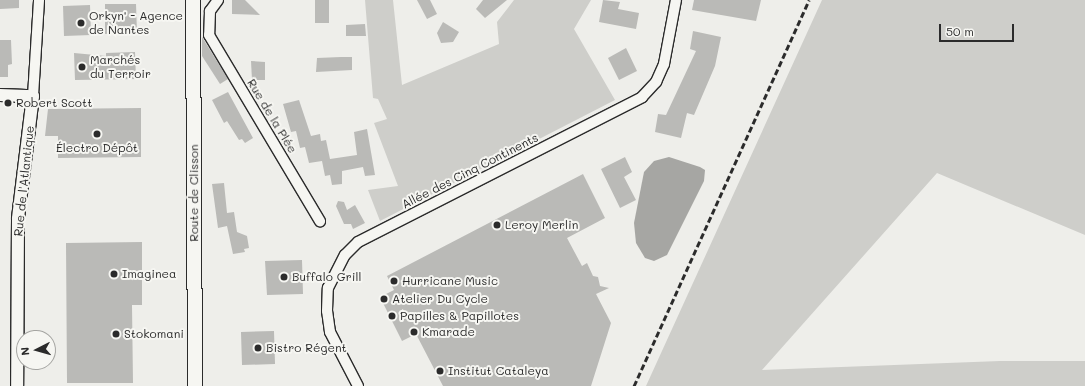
<!DOCTYPE html>
<html>
<head>
<meta charset="utf-8">
<style>
  body { margin:0 }
  #map { position:relative; width:1085px; height:386px; overflow:hidden; background:#eeeeea; font-family:Mali,sans-serif }
  div>[style] { position:absolute }
  [style*='--x'] { left:calc(var(--x)*1px); top:calc(var(--y)*1px); width:calc(var(--w)*1px); rotate:calc(var(--a)*1deg) }
  .green>* { inset:0; background:#cececa }
  .water>* { inset:0; background:#a6a6a3 }
  .building>* { inset:0; background:#babab7 }
  .roads { filter:drop-shadow(1px 0 #2b2b2b) drop-shadow(-1px 0 #2b2b2b) drop-shadow(0 1px #2b2b2b) drop-shadow(0 -1px #2b2b2b) }
  .minor>* { height:10px; margin:-5px; padding:0 5px; transform-origin:5px; border-radius:5px; background:#f6f6f2 }
  .tertiary>* { height:12px; margin:-6px; padding:0 6px; transform-origin:6px; border-radius:6px; background:#f6f6f2 }
  .secondary>* { height:14px; margin:-7px; padding:0 7px; transform-origin:7px; border-radius:7px; background:#f6f6f2 }
  .rail>* { height:3px; margin-top:-1.5px; transform-origin:0; background:repeating-linear-gradient(90deg,#2b2b2b 0 6px,transparent 0 9px) }
  .dots>* { width:11px; height:11px; translate:-50% -50%; box-sizing:border-box; border:2px solid #f6f6f2; border-radius:50% }
  span { translate:-50% -50%; white-space:nowrap; text-align:center; line-height:1.15; -webkit-text-stroke:4px #f6f6f2; paint-order:stroke }
  .poi-label { font-size:12px; color:#2b2b2b }
  .left { translate:0 -50%; text-align:left }
  .street-label { font-size:12px; color:#2b2b2b }
  .north { position:absolute; left:16px; top:330px; width:40px; height:40px; box-sizing:border-box; background:#f6f6f2; border:1px solid #a5a5a2; border-radius:50%; rotate:264deg; font-size:11px; font-weight:700; line-height:16px; text-align:center; color:#2b2b2b }
  .north::after { content:''; display:block; margin:auto; width:14px; height:18px; background:#2b2b2b; clip-path:polygon(50% 0,100% 100%,50% 72%,0 100%) }
  .scale { position:absolute; left:939px; top:24px; width:75px; height:18px; box-sizing:border-box; border:2px solid #2b2b2b; border-top:0; padding-left:5px; font-size:12px; line-height:14px; white-space:nowrap; color:#2b2b2b; -webkit-text-stroke:3px #f6f6f2; paint-order:stroke }
</style>
</head>
<body>
<div id="map">
  <div class="green">
    <div style="clip-path:polygon(365px 0,393px 0,402px 85px,499px 44px,497px 22px,514px 0,591px 0,574px 29px,615px 100px,380px 221px,368px 190px,398px 186px,374px 123px,387px 119px,378px 99px,373px 98px)"></div>
    <div style="clip-path:polygon(822px 0,1085px 0,1085px 235px,937px 173px,762px 370px,1000px 361px,1085px 361px,1085px 386px,646px 386px)"></div>
  </div>
  <div class="water">
    <div style="clip-path:polygon(669px 157px,700px 167px,705px 170px,704px 181px,667px 255px,654px 261px,645px 258px,636px 243px,634px 223px,644px 172px,654px 161px)"></div>
  </div>
  <div class="building">
    <div style="clip-path:polygon(0 0,19px 0,19px 8px,0 9px)"></div>
    <div style="clip-path:polygon(232px 0,245px 0,260px 15px,232px 14px)"></div>
    <div style="clip-path:polygon(315px 0,329px 0,329px 23px,315px 23px)"></div>
    <div style="clip-path:polygon(417px 0,430px 0,437px 14px,427px 19px)"></div>
    <div style="clip-path:polygon(483px 0,507px 0,485px 18px,476px 9px)"></div>
    <div style="clip-path:polygon(603px 0,620px 2px,618px 9px,639px 13px,636px 29px,599px 22px)"></div>
    <div style="clip-path:polygon(694px 0,761px 0,756px 21px,692px 10px)"></div>
    <div style="clip-path:polygon(105px 4px,136px 4px,137px 33px,105px 34px)"></div>
    <div style="clip-path:polygon(90px 5px,91px 35px,64px 36px,63px 6px)"></div>
    <div style="clip-path:polygon(443px 22px,459px 32px,453px 42px,441px 43px,437px 33px)"></div>
    <div style="clip-path:polygon(365px 24px,366px 36px,346px 36px,346px 25px)"></div>
    <div style="clip-path:polygon(693px 31px,721px 37px,715px 66px,694px 115px,687px 113px,681px 138px,655px 132px,658px 114px,666px 115px,696px 51px,690px 49px)"></div>
    <div style="clip-path:polygon(202px 37px,228px 79px,220px 84px,202px 56px)"></div>
    <div style="clip-path:polygon(0 40px,11px 40px,12px 64px,8px 65px,8px 77px,0 77px)"></div>
    <div style="clip-path:polygon(626px 48px,637px 71px,619px 80px,608px 58px)"></div>
    <div style="clip-path:polygon(135px 52px,136px 79px,75px 80px,74px 53px,106px 56px,106px 53px)"></div>
    <div style="clip-path:polygon(341px 57px,352px 57px,352px 70px,316px 72px,317px 58px)"></div>
    <div style="clip-path:polygon(251px 61px,265px 62px,265px 80px,252px 80px)"></div>
    <div style="clip-path:polygon(228px 92px,253px 138px,245px 143px,242px 139px,239px 140px,227px 121px,224px 123px,212px 100px)"></div>
    <div style="clip-path:polygon(299px 100px,311px 136px,320px 134px,321px 141px,326px 140px,330px 159px,357px 155px,354px 132px,367px 129px,375px 175px,365px 176px,363px 167px,342px 171px,342px 184px,332px 185px,330px 175px,325px 176px,322px 161px,309px 163px,305px 147px,300px 148px,296px 131px,291px 132px,283px 104px)"></div>
    <div style="clip-path:polygon(141px 108px,141px 157px,58px 158px,58px 136px,45px 136px,48px 109px)"></div>
    <div style="clip-path:polygon(625px 157px,632px 172px,624px 177px,636px 200px,620px 208px,601px 169px)"></div>
    <div style="clip-path:polygon(583px 174px,605px 218px,567px 238px,582px 266px,587px 263px,593px 276px,598px 277px,600px 286px,609px 288px,596px 294px,611px 323px,591px 386px,443px 386px,416px 334px,402px 341px,380px 297px,394px 290px,387px 276px)"></div>
    <div style="clip-path:polygon(224px 183px,227px 213px,234px 212px,237px 232px,247px 236px,249px 248px,244px 249px,245px 252px,233px 254px,227px 226px,218px 228px,212px 184px)"></div>
    <div style="clip-path:polygon(338px 201px,344px 202px,347px 210px,355px 205px,365px 223px,353px 229px,351px 224px,344px 224px,336px 206px)"></div>
    <div style="clip-path:polygon(142px 242px,142px 305px,132px 305px,133px 383px,67px 383px,66px 243px)"></div>
    <div style="clip-path:polygon(302px 260px,303px 294px,267px 295px,265px 261px)"></div>
    <div style="clip-path:polygon(274px 331px,275px 364px,242px 365px,241px 332px)"></div>
  </div>
  <div class="roads">
    <div class="minor">
      <div style="--x:218;--y:0;--w:14;--a:126"></div>
      <div style="--x:210;--y:11;--w:24;--a:92"></div>
      <div style="--x:209;--y:35;--w:217;--a:59.2"></div>
      <div style="--x:33;--y:96;--w:96;--a:-86.4"></div>
      <div style="--x:358;--y:386;--w:61;--a:-117.4"></div>
      <div style="--x:330;--y:332;--w:21;--a:-98"></div>
      <div style="--x:327;--y:311;--w:23;--a:-88"></div>
      <div style="--x:328;--y:288;--w:37;--a:-63"></div>
      <div style="--x:345;--y:255;--w:18;--a:-45"></div>
      <div style="--x:358;--y:242;--w:319;--a:-27"></div>
      <div style="--x:642;--y:97;--w:21;--a:-47"></div>
      <div style="--x:656;--y:82;--w:20;--a:-66"></div>
      <div style="--x:664;--y:64;--w:65;--a:-79.4"></div>
    </div>
    <div class="tertiary">
      <div style="--x:0;--y:95;--w:33;--a:2"></div>
      <div style="--x:33;--y:96;--w:124;--a:97"></div>
      <div style="--x:18;--y:219;--w:167;--a:90.3"></div>
    </div>
    <div class="secondary">
      <div style="--x:193;--y:0;--w:386;--a:89.7"></div>
    </div>
  </div>
  <div class="rail">
    <div style="--x:634;--y:386;--w:424;--a:-65.6"></div>
  </div>
  <div class="dots">
    <div style="left:81px;top:23px;background:#2b2b2b"></div>
    <div style="left:82px;top:67px;background:#2b2b2b"></div>
    <div style="left:8px;top:103px;background:#2b2b2b"></div>
    <div style="left:97px;top:134px;background:#2b2b2b"></div>
    <div style="left:497px;top:225px;background:#2b2b2b"></div>
    <div style="left:114px;top:274px;background:#2b2b2b"></div>
    <div style="left:284px;top:277px;background:#2b2b2b"></div>
    <div style="left:394px;top:281px;background:#2b2b2b"></div>
    <div style="left:384px;top:299px;background:#2b2b2b"></div>
    <div style="left:392px;top:316px;background:#2b2b2b"></div>
    <div style="left:414px;top:332px;background:#2b2b2b"></div>
    <div style="left:116px;top:334px;background:#2b2b2b"></div>
    <div style="left:258px;top:348px;background:#2b2b2b"></div>
    <div style="left:440px;top:371px;background:#2b2b2b"></div>
  </div>
  <div class="poi-label">
    <span class="left" style="left:89px;top:23px">Orkyn' - Agence<br>de Nantes</span>
    <span class="left" style="left:90px;top:67px">Marchés<br>du Terroir</span>
    <span class="left" style="left:16px;top:103px">Robert Scott</span>
    <span style="left:97px;top:148px">Électro Dépôt</span>
    <span class="left" style="left:505px;top:225px">Leroy Merlin</span>
    <span class="left" style="left:122px;top:274px">Imaginea</span>
    <span class="left" style="left:292px;top:277px">Buffalo Grill</span>
    <span class="left" style="left:402px;top:281px">Hurricane Music</span>
    <span class="left" style="left:392px;top:299px">Atelier Du Cycle</span>
    <span class="left" style="left:400px;top:316px">Papilles &amp; Papillotes</span>
    <span class="left" style="left:422px;top:332px">Kmarade</span>
    <span class="left" style="left:124px;top:334px">Stokomani</span>
    <span class="left" style="left:266px;top:348px">Bistro Régent</span>
    <span class="left" style="left:448px;top:371px">Institut Cataleya</span>
  </div>
  <div class="street-label">
    <span style="left:272px;top:116px;rotate:59deg">Rue de la Plée</span>
    <span style="left:470px;top:171px;rotate:-27deg">Allée des Cinq Continents</span>
    <span style="left:24px;top:181px;rotate:-84deg">Rue de l'Atlantique</span>
    <span style="left:194px;top:193px;rotate:-90deg">Route de Clisson</span>
  </div>
  <div class="north">N</div>
  <div class="scale">50 m</div>
</div>
</body>
</html>
